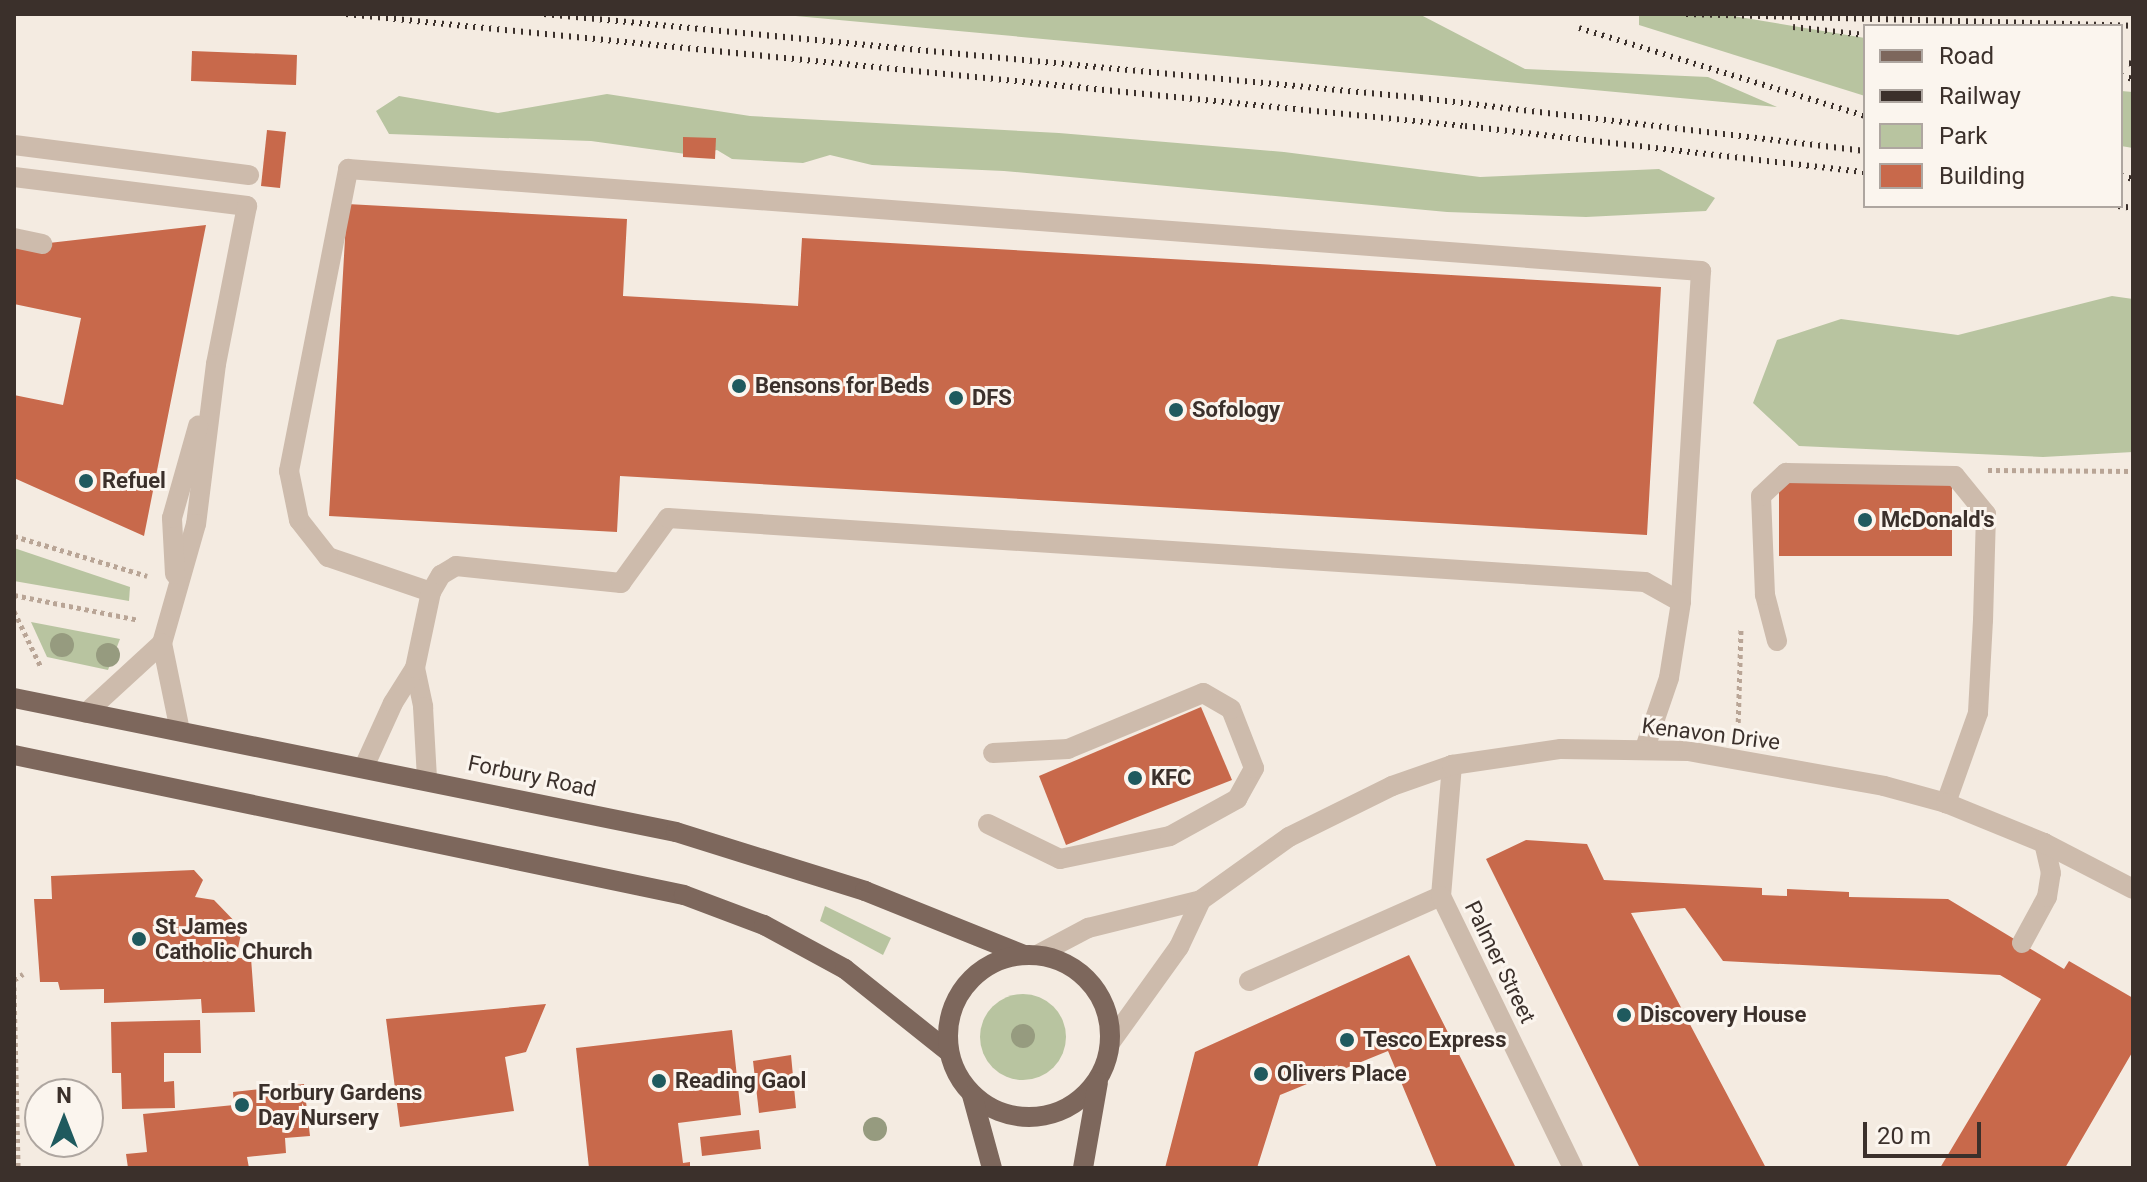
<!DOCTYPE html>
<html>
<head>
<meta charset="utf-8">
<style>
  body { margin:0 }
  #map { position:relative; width:2147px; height:1182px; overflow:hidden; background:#f4ebe1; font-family:Roboto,sans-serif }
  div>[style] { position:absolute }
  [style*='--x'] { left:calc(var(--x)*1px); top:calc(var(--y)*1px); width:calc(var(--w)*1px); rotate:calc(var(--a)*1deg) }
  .green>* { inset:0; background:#b8c4a0 }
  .round { border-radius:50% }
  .building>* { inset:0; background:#c8694b }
  .path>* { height:5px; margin-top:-2.5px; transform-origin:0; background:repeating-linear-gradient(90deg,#b9a596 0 4px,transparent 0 8px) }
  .service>* { height:20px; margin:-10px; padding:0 10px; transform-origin:10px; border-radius:10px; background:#cdbbac }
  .minor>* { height:20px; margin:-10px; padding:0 10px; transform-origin:10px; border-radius:10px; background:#cdbbac }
  .primary>* { height:20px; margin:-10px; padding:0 10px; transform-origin:10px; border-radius:10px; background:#7d675c }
  .primary>.ring { margin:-10px; padding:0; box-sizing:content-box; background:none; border:20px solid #7d675c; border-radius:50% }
  .rail>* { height:6px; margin-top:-3px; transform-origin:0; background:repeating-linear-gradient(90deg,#3b302b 0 2px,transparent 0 8px) }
  .trees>* { width:24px; height:24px; margin:-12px; border-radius:50%; background:#969b7f }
  .dots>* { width:22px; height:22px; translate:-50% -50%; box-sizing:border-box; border:4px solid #fbf5ee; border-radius:50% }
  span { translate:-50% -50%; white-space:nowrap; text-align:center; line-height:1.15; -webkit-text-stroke:6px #fbf5ee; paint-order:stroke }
  .poi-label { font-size:22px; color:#3b302b; font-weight:700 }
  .left { translate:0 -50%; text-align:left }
  .street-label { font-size:22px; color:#3b302b }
  .frame { position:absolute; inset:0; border:16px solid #3b302b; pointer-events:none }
  .legend { position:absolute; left:1863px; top:24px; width:260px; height:184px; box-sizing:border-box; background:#fbf5ee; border:2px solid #aea6a0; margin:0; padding:10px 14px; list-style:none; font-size:24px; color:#3b302b }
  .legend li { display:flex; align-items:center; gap:16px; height:40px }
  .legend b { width:40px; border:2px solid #aea6a0 }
  .north { position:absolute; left:24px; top:1078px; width:80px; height:80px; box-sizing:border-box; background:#fbf5ee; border:2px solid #aea6a0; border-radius:50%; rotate:0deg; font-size:22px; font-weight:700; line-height:32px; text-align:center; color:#3b302b }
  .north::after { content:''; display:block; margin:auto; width:28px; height:36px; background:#1f5a5e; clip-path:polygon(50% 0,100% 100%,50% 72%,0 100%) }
  .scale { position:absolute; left:1863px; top:1122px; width:118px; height:36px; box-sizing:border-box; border:4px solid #3b302b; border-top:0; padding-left:10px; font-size:24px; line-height:28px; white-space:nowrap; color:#3b302b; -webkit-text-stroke:6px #fbf5ee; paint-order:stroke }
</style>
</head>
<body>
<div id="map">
  <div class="green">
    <div style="clip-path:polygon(774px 14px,1419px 14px,1525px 69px,1708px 77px,1777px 107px)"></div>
    <div style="clip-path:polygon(1639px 14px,1721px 14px,1865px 38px,1865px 96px,1639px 25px)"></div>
    <div style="clip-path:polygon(2121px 91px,2133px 92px,2133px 148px,2121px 146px)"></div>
    <div style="clip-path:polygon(607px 94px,750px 116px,1059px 133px,1284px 152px,1480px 177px,1659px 169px,1715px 198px,1706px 211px,1586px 217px,1447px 212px,1004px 171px,872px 165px,830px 155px,803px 163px,732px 159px,717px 150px,693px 155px,591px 141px,389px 134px,376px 111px,399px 96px,498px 113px)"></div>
    <div style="clip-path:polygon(2112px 296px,2133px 299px,2133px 452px,2043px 457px,1799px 446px,1753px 403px,1777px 340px,1841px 319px,1958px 335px)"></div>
    <div style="clip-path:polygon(14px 548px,130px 587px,129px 601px,14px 581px)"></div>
    <div style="clip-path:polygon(31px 622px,120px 639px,108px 670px,47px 657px)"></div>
    <div style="clip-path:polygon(825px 906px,891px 938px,883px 955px,820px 921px)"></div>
    <div class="round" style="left:980px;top:994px;width:86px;height:86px"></div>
  </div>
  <div class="building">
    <div style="clip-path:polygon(192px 51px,297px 55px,296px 85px,191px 81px)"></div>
    <div style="clip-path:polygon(267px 130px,286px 132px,280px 188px,261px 186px)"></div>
    <div style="clip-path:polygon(683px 137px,716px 138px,715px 159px,683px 157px)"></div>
    <div style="clip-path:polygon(347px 204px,627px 219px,623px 296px,798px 306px,802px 238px,1661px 287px,1647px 535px,620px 476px,617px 532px,329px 516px)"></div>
    <div style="clip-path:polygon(206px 225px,144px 536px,14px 478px,14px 395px,63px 405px,81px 318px,14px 304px,14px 247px)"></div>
    <div style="clip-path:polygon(1779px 483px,1952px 483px,1952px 556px,1779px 556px)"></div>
    <div style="clip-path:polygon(1201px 707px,1232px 780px,1066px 845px,1039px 776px)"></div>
    <div style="clip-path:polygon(1526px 840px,1587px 844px,1604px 880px,1762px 888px,1762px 895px,1787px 896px,1787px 889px,1849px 892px,1849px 897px,1948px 899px,2064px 969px,2069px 961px,2133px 998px,2133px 1051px,2065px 1168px,1940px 1168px,2041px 999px,2000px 975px,1723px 961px,1685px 908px,1631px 913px,1766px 1168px,1640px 1168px,1486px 859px)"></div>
    <div style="clip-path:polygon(194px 870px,203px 880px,195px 897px,214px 900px,242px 929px,236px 958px,251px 958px,255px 1012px,202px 1013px,201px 999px,104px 1003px,104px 989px,60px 990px,58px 982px,40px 982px,34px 899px,52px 899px,51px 876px)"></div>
    <div style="clip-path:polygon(1409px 955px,1516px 1168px,1437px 1168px,1388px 1051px,1280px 1095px,1257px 1168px,1165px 1168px,1195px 1052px)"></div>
    <div style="clip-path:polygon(546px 1004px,526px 1052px,505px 1057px,514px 1111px,400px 1127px,386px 1019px)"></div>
    <div style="clip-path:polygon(200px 1020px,201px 1053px,164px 1053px,164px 1082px,174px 1081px,175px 1108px,122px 1109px,121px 1073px,112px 1073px,111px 1022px)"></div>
    <div style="clip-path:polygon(732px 1030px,741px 1115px,678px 1123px,683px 1163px,690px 1162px,690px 1168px,589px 1168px,576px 1048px)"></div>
    <div style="clip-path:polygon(791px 1055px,796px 1108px,759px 1113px,753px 1061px)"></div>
    <div style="clip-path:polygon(304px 1084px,310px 1136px,285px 1138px,286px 1153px,247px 1157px,249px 1168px,128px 1168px,126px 1154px,147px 1152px,143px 1114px,234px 1105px,233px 1092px)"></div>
    <div style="clip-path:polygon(759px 1130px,761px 1149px,702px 1156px,700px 1137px)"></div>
  </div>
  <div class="path">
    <div style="--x:1988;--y:470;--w:145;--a:0.4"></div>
    <div style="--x:14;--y:536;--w:139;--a:16.7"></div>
    <div style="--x:14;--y:595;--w:127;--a:11.3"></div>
    <div style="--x:14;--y:611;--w:62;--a:64.3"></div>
    <div style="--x:1738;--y:730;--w:102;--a:-88.3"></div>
    <div style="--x:14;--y:980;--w:11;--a:-34"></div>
    <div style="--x:14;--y:987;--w:181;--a:88.7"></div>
  </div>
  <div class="service">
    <div style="--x:14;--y:145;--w:237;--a:7.3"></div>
    <div style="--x:14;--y:177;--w:235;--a:7.1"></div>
    <div style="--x:247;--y:206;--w:161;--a:101.1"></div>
    <div style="--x:216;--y:364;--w:161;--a:97.1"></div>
    <div style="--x:196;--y:524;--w:124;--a:105.9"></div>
    <div style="--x:162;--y:643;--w:90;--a:78.4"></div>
    <div style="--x:14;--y:238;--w:29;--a:12"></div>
    <div style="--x:175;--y:574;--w:56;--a:-93.1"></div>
    <div style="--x:172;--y:518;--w:96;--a:-74.2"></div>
    <div style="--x:431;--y:592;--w:109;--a:-161.2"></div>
    <div style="--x:328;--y:557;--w:47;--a:-128.1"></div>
    <div style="--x:299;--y:520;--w:50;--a:-101.5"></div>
    <div style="--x:289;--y:471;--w:308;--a:-78.9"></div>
    <div style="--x:348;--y:169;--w:1357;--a:4.31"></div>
    <div style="--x:1701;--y:271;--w:332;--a:93.5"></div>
    <div style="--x:1681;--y:602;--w:77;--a:99"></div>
    <div style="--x:1669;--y:678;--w:74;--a:108.9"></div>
    <div style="--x:1777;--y:641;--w:48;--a:-104.6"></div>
    <div style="--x:1765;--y:595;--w:99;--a:-92.3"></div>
    <div style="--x:1761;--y:496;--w:34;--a:-43"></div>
    <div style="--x:1786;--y:473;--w:169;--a:1"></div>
    <div style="--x:1955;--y:476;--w:49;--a:50.8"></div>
    <div style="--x:1986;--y:514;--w:106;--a:91.6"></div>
    <div style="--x:1983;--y:620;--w:93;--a:93.1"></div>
    <div style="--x:1978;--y:713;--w:96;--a:109.6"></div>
    <div style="--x:415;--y:668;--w:40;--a:78"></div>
    <div style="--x:423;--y:707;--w:72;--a:86.8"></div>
    <div style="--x:86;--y:713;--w:103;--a:-42.6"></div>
    <div style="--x:364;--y:767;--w:70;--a:-65.6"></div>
    <div style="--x:393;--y:703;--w:41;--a:-57.8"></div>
    <div style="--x:415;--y:668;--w:78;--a:-78.1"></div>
    <div style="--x:431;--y:592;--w:20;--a:-60"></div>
    <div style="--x:441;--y:575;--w:17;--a:-31"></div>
    <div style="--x:456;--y:566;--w:166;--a:5.9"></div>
    <div style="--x:621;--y:583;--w:80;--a:-54.1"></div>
    <div style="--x:668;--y:518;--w:979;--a:3.75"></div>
    <div style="--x:1645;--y:582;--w:41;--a:29.1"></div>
    <div style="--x:988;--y:824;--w:80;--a:25.9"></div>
    <div style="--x:1060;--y:859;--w:112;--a:-11.8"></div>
    <div style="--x:1170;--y:836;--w:77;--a:-28.9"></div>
    <div style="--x:1237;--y:799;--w:35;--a:-61"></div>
    <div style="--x:1254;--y:768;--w:63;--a:-111.3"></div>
    <div style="--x:1231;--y:709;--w:32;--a:-150"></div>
    <div style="--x:1203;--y:693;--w:146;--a:157.5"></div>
    <div style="--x:1068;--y:749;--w:75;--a:176.9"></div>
    <div style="--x:2022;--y:943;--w:52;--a:-61.5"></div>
    <div style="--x:2047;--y:897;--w:24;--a:-81"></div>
    <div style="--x:2051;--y:873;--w:31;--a:-103"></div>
    <div style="--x:1249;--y:981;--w:210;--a:-23.9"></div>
  </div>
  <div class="minor">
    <div style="--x:1452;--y:765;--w:131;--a:94.8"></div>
    <div style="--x:1441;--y:896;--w:302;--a:64.1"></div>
    <div style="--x:1037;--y:955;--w:58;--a:-27.9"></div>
    <div style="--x:1088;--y:928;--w:116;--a:-13.9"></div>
    <div style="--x:1201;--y:900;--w:108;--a:-35.6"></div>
    <div style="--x:1289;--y:837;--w:115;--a:-26.3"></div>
    <div style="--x:1392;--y:786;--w:64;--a:-19.3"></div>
    <div style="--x:1452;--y:765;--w:110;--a:-8.4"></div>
    <div style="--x:1561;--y:749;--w:127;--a:0.9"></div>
    <div style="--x:1688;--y:751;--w:199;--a:10.1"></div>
    <div style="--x:1884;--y:786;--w:64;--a:15.3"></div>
    <div style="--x:1946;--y:803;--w:106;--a:22.2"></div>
    <div style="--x:2044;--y:843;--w:100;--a:27.3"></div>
    <div style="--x:1110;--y:1043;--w:118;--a:-54.3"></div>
    <div style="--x:1179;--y:947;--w:52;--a:-64.9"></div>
  </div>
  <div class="primary">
    <div style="--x:14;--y:698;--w:675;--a:11.44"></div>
    <div style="--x:676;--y:832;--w:198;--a:17.3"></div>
    <div style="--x:865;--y:891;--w:171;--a:21.9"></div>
    <div style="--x:14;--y:755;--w:684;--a:11.8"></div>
    <div style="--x:684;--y:895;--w:85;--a:20.6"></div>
    <div style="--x:764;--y:925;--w:92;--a:28.5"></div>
    <div style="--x:845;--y:969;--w:133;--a:38.6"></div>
    <div class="ring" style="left:948px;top:955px;width:142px;height:142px"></div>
    <div style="--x:972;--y:1095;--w:76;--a:74.7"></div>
    <div style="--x:1083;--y:1168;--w:87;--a:-80.1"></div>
  </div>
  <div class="rail">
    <div style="--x:346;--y:14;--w:1125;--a:5.72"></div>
    <div style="--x:1465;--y:126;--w:403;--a:6.6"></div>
    <div style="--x:544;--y:14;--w:881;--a:5.47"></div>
    <div style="--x:1421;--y:98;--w:447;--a:6.8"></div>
    <div style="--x:1686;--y:14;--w:447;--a:1.5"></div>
    <div style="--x:1793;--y:27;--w:72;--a:6.3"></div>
    <div style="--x:1579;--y:28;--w:299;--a:17.1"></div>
    <div style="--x:2121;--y:62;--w:12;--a:9"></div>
    <div style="--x:2121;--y:76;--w:12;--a:14"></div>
    <div style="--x:2121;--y:176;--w:12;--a:14"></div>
    <div style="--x:2118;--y:206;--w:15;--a:8"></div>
  </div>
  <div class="trees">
    <div style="left:62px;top:645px"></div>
    <div style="left:108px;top:655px"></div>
    <div style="left:1023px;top:1036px"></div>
    <div style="left:875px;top:1129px"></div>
  </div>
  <div class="dots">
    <div style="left:739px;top:386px;background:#1f5a5e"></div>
    <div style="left:956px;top:398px;background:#1f5a5e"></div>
    <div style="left:1176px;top:410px;background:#1f5a5e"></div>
    <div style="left:86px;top:481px;background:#1f5a5e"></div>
    <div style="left:1865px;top:520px;background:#1f5a5e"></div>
    <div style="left:1135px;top:778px;background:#1f5a5e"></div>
    <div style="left:139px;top:939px;background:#1f5a5e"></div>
    <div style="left:1624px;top:1015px;background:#1f5a5e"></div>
    <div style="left:1347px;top:1040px;background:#1f5a5e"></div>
    <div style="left:1261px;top:1074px;background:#1f5a5e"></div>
    <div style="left:659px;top:1081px;background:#1f5a5e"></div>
    <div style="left:242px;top:1105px;background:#1f5a5e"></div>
  </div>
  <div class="poi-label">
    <span class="left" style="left:755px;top:386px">Bensons for Beds</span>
    <span class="left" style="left:972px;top:398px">DFS</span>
    <span class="left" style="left:1192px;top:410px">Sofology</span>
    <span class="left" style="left:102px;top:481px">Refuel</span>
    <span class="left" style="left:1881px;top:520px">McDonald's</span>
    <span class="left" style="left:1151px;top:778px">KFC</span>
    <span class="left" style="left:155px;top:939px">St James<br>Catholic Church</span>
    <span class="left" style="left:1640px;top:1015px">Discovery House</span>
    <span class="left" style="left:1363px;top:1040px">Tesco Express</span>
    <span class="left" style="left:1277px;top:1074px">Olivers Place</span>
    <span class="left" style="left:675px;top:1081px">Reading Gaol</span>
    <span class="left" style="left:258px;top:1105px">Forbury Gardens<br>Day Nursery</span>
  </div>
  <div class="street-label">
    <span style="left:1711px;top:734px;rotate:7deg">Kenavon Drive</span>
    <span style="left:532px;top:776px;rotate:12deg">Forbury Road</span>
    <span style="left:1500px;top:962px;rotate:64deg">Palmer Street</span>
  </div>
  <div class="frame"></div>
  <ul class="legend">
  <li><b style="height:10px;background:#7d675c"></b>Road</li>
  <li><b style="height:10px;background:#3b302b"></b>Railway</li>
  <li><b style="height:22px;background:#b8c4a0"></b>Park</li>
  <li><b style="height:22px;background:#c8694b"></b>Building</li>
  </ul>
  <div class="north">N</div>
  <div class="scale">20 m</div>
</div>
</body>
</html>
